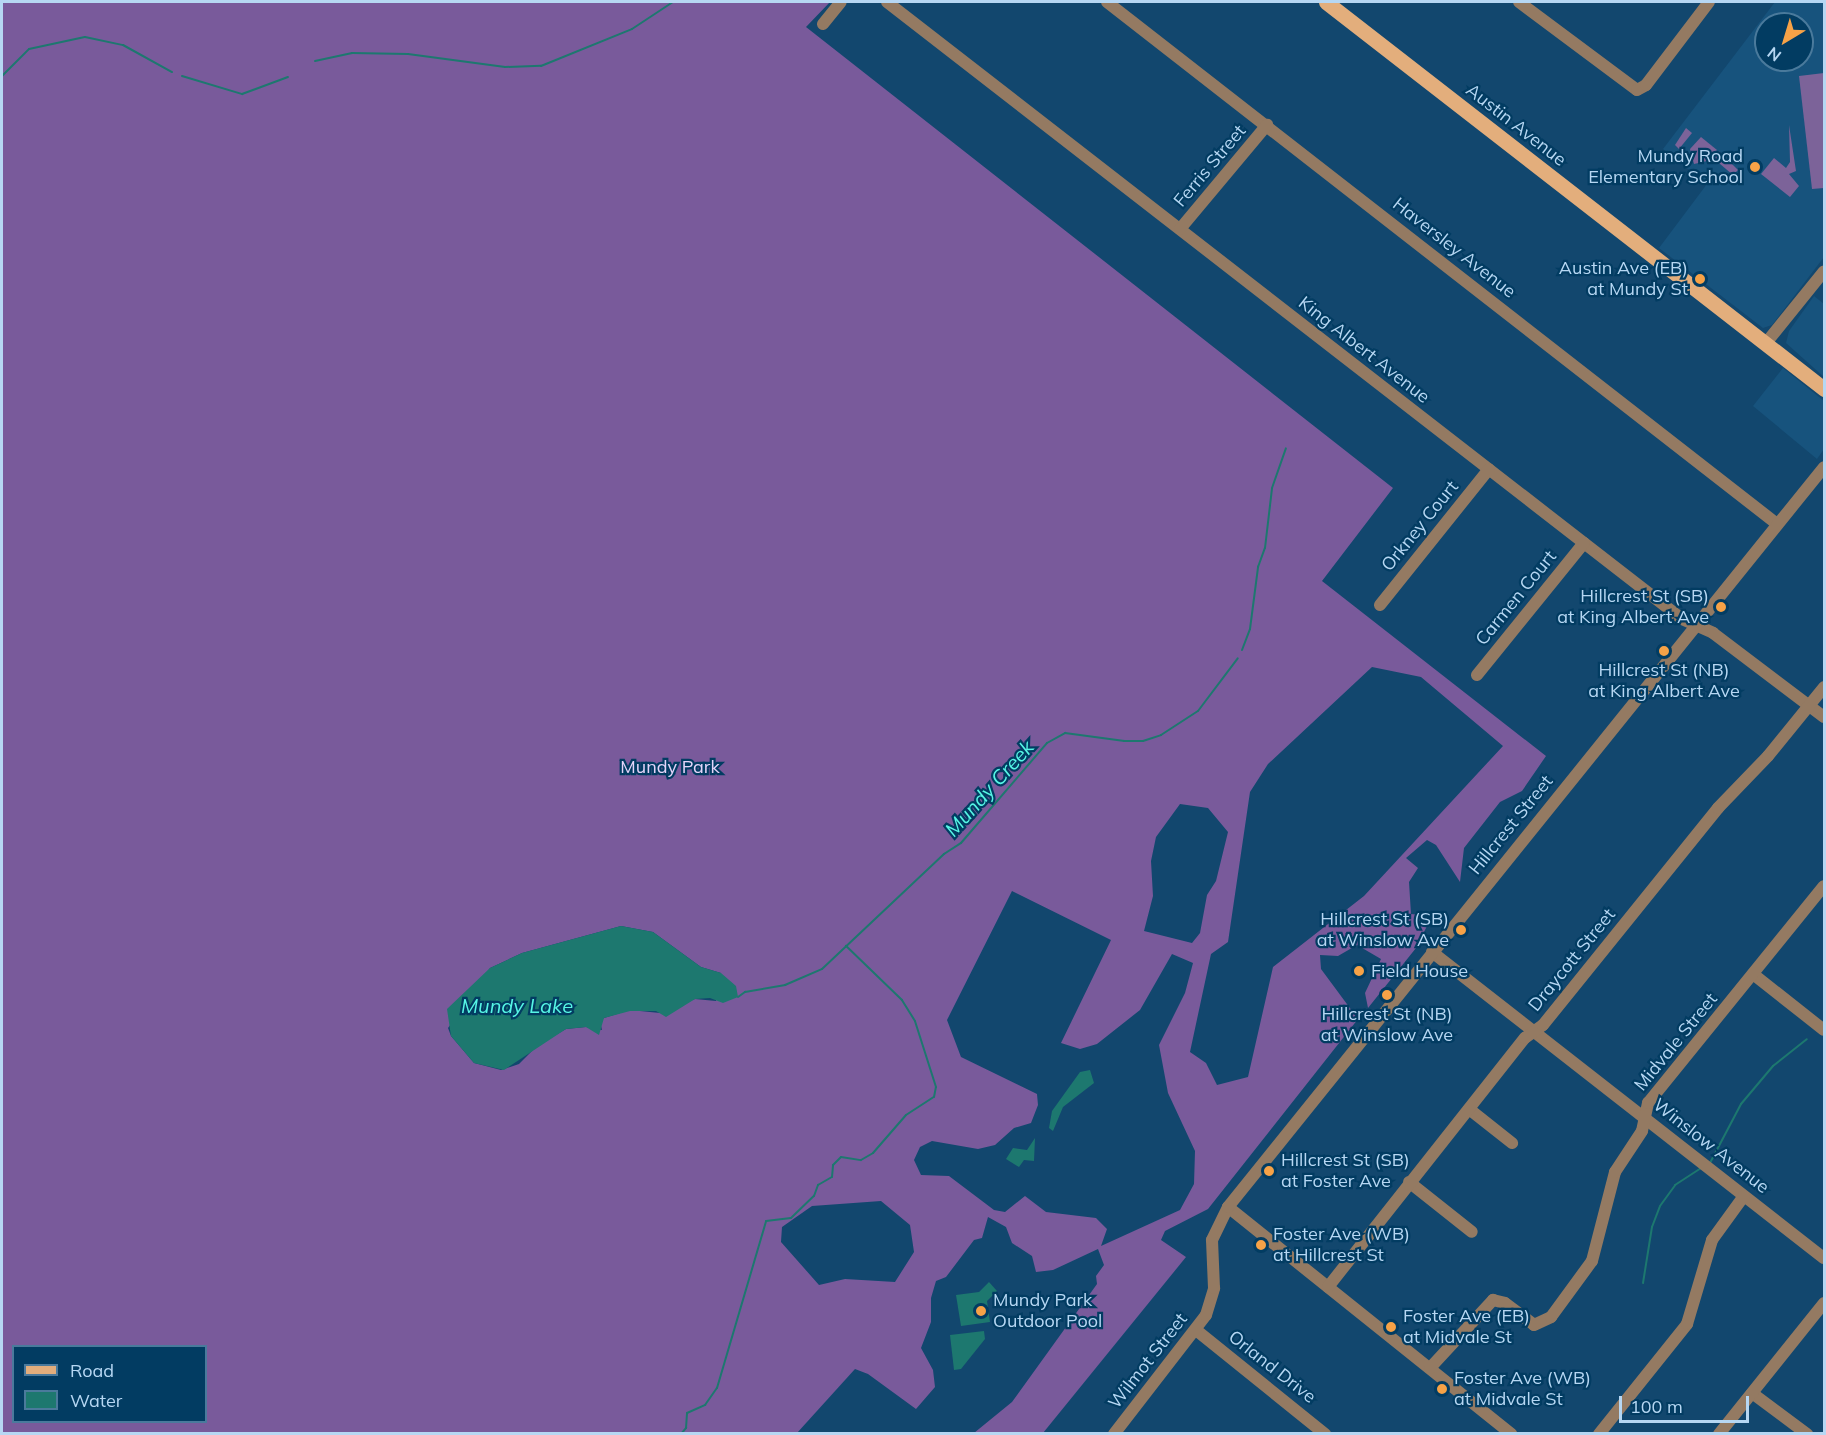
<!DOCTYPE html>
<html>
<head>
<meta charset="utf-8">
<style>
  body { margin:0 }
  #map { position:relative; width:1826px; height:1435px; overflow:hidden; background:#12476e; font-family:Mulish,sans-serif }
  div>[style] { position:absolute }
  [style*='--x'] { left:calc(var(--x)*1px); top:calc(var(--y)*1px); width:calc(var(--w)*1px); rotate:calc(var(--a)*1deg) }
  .built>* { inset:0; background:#17537d }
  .green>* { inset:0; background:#7c6399 }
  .forest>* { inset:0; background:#795a9b }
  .water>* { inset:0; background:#1d786f }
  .stream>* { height:2px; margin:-1px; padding:0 1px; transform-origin:1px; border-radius:1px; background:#1d786f }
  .minor>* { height:12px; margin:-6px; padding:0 6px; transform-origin:6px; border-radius:6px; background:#947a62 }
  .major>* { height:15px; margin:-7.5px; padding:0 7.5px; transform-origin:7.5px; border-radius:7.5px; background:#e3ae7c }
  .dots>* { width:16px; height:16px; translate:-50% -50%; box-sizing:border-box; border:3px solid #023c62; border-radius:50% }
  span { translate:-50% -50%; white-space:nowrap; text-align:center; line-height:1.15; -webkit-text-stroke:4.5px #023c62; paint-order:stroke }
  .street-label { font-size:18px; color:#b6d7f3 }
  .poi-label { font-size:18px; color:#b6d7f3 }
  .right { translate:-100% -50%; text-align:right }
  .left { translate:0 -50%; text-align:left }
  .park-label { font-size:18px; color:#e5d5fa }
  .water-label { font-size:20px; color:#56f6e5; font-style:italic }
  .frame { position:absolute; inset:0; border:3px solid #b6d7f3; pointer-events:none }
  .legend { position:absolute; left:12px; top:1345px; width:195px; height:78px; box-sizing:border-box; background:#023c62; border:2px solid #4a7a9c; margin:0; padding:8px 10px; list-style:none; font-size:18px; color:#b6d7f3 }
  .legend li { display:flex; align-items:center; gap:12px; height:30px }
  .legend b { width:30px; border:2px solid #4a7a9c }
  .north { position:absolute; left:1754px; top:12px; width:60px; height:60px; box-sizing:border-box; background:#023c62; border:2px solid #4a7a9c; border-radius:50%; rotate:218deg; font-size:16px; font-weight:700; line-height:24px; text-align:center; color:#b6d7f3 }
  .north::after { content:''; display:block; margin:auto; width:21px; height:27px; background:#f6a247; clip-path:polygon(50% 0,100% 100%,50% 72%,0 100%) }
  .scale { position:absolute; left:1619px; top:1396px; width:130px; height:27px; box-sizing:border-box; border:3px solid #b6d7f3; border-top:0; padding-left:8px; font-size:18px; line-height:21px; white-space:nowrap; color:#b6d7f3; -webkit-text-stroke:4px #023c62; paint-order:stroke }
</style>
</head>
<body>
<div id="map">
  <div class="built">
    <div style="clip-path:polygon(evenodd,1775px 2px,1824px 2px,1824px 257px,1772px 325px,1763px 328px,1659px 248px,1707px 184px,1663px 149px,1775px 2px,1766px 24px,1802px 24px,1802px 60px,1766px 60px,1766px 24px)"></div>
    <div style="clip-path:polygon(1814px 296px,1824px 304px,1824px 377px,1786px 343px,1789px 331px)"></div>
    <div style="clip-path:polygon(1783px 368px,1824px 401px,1824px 449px,1817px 459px,1753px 406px)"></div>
  </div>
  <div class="green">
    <div style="clip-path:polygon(1824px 73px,1824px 188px,1812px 189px,1799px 76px)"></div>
    <div style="clip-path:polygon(1789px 125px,1796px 171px,1789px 174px,1799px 186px,1790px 197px,1761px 174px,1774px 158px,1786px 168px,1790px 162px)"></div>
    <div style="clip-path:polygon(1686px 128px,1692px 133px,1679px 149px,1675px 145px)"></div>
    <div style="clip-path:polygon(1701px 137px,1717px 150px,1707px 161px,1694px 164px,1690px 149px)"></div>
    <div style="clip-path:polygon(1719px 151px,1738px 170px,1733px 175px,1713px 158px)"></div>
  </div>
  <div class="forest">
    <div style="clip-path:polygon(evenodd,2px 2px,830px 2px,806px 27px,1393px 488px,1322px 581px,1546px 756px,1522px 791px,1500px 802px,1464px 848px,1460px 882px,1436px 845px,1427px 840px,1406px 858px,1418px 868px,1409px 882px,1411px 914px,1432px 916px,1416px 948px,1368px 1008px,1365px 993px,1381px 959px,1357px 945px,1338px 956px,1320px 955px,1321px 969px,1358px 1019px,1208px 1209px,1165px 1231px,1161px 1240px,1186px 1257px,1043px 1433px,974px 1433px,1012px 1402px,1097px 1284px,1096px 1276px,1104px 1265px,1098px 1249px,1053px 1270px,1036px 1272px,1032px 1256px,1012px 1243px,1006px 1227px,988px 1217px,982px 1238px,974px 1240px,946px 1277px,936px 1281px,931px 1298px,931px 1322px,921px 1348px,933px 1370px,935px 1387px,916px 1409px,868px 1374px,855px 1369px,797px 1433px,2px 1434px,2px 2px,1372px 667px,1421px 677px,1503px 746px,1364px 896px,1273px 967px,1248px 1077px,1217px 1085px,1206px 1063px,1190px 1052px,1211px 954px,1228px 942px,1250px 792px,1268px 764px,1372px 667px,2px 2px,1180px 804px,1208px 808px,1228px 832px,1216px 881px,1207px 895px,1200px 933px,1192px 943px,1144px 931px,1153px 896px,1151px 861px,1156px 837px,1180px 804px,2px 2px,1012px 891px,1111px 940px,1061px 1043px,1080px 1049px,1097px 1044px,1140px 1010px,1172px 954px,1193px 963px,1185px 993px,1159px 1045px,1168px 1093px,1195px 1151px,1194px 1184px,1180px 1210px,1101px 1246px,1107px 1229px,1096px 1218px,1046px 1212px,1025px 1196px,1005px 1212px,994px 1210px,949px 1176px,921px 1175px,914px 1160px,920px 1147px,932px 1141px,978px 1149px,995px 1145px,1014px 1128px,1031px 1123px,1038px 1105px,1037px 1094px,961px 1057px,947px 1020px,1012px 891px,2px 2px,621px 926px,653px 932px,701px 967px,721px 973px,716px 1001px,695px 999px,660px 1013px,630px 1010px,604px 1018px,600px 1021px,602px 1030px,586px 1027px,566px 1029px,537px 1046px,519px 1064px,501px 1070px,474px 1063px,451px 1036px,448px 1028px,490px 968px,522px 953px,621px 926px,2px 2px,881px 1201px,910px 1225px,914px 1252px,895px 1282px,845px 1279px,819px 1285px,781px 1242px,782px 1227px,812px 1206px,881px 1201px,2px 2px,14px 1346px,206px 1346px,206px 1422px,14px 1422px,14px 1346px)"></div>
  </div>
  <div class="water">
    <div style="clip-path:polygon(621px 926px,653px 932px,701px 967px,721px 973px,736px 986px,738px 997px,723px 1003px,710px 998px,695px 999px,666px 1017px,656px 1011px,630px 1011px,604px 1018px,599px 1035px,586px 1027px,566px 1029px,504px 1070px,474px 1063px,451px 1036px,447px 1009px,490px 968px,522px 953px)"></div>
    <div style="clip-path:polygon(1090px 1070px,1094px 1083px,1063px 1107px,1053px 1131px,1049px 1128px,1052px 1111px,1080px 1072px)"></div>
    <div style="clip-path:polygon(1035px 1138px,1034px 1161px,1024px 1160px,1019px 1167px,1006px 1159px,1013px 1148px,1027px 1150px)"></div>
    <div style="clip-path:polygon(989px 1282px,997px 1291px,987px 1301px,990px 1322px,961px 1326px,956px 1295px,979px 1292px)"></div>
    <div style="clip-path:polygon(984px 1331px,985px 1339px,961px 1369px,954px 1370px,950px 1335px)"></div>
  </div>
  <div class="stream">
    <div style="--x:315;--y:61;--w:38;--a:-12"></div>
    <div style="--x:352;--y:53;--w:56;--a:1"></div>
    <div style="--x:408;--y:54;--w:98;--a:7.6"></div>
    <div style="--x:505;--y:67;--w:36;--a:-2"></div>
    <div style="--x:541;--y:66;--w:98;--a:-22.1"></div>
    <div style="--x:632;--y:29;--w:49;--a:-33.4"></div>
    <div style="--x:2;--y:76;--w:38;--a:-45"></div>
    <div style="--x:29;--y:49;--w:57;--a:-12.1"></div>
    <div style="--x:85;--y:37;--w:39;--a:12"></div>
    <div style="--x:123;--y:45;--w:56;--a:28.9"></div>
    <div style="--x:182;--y:76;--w:63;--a:16.7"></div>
    <div style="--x:242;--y:94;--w:49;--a:-20.3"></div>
    <div style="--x:1242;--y:650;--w:22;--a:-69"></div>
    <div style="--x:1250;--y:629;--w:63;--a:-82.6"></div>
    <div style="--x:1258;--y:567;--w:20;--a:-70"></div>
    <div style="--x:1265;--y:548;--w:60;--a:-83.3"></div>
    <div style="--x:1272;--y:488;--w:42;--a:-70.7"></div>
    <div style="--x:738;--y:997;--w:9;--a:-36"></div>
    <div style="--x:745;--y:992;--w:41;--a:-9.9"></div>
    <div style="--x:785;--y:985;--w:40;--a:-23.4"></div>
    <div style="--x:822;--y:969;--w:168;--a:-43.3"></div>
    <div style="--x:944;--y:854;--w:20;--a:-33"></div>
    <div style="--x:961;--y:843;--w:132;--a:-49.3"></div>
    <div style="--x:1047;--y:743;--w:21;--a:-29"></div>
    <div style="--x:1065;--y:733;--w:60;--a:7.7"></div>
    <div style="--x:1124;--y:741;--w:19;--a:0"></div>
    <div style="--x:1143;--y:741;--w:19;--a:-18"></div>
    <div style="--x:1161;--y:735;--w:44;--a:-33"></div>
    <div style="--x:1198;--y:711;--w:66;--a:-53"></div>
    <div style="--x:1710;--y:1163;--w:67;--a:-62.3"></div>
    <div style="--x:1741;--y:1104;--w:50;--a:-49.9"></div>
    <div style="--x:1773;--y:1066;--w:43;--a:-38.5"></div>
    <div style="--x:1643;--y:1283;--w:57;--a:-80.9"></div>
    <div style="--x:1652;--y:1227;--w:22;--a:-69"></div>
    <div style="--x:1660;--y:1206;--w:26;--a:-54"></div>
    <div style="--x:1675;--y:1185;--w:33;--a:-33"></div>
    <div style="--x:681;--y:1434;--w:8;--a:-50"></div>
    <div style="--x:686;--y:1428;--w:15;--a:-86"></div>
    <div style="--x:687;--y:1413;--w:20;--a:-24"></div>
    <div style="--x:705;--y:1405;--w:21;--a:-55"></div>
    <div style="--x:717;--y:1388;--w:174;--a:-73.6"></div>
    <div style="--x:766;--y:1221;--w:25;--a:-7"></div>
    <div style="--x:791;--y:1218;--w:32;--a:-44"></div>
    <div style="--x:814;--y:1196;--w:12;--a:-70"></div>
    <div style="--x:818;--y:1185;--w:16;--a:-30"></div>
    <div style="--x:832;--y:1177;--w:12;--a:-85"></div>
    <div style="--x:833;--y:1165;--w:11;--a:-45"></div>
    <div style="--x:841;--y:1157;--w:20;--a:9"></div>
    <div style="--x:861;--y:1160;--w:14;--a:-30"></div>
    <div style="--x:873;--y:1153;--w:50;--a:-49"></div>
    <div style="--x:906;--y:1115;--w:33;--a:-33"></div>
    <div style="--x:934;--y:1097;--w:10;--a:-79"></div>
    <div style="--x:936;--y:1087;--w:69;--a:-107.7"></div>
    <div style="--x:915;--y:1021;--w:25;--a:-122"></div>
    <div style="--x:902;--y:1000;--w:78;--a:-136"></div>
  </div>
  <div class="minor">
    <div style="--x:887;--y:2;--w:1006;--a:37.82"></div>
    <div style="--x:1682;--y:619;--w:34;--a:24"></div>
    <div style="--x:1713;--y:633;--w:139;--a:37.1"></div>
    <div style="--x:1107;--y:2;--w:849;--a:37.92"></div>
    <div style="--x:1519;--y:2;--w:147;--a:36.7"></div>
    <div style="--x:1637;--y:90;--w:10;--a:-29"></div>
    <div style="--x:1646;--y:85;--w:104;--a:-52.8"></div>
    <div style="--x:823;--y:24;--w:28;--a:-51"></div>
    <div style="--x:1180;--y:229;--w:136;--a:-50.1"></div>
    <div style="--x:1766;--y:343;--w:92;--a:-51.1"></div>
    <div style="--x:1380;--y:605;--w:174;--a:-51.3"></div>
    <div style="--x:1477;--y:675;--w:170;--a:-51"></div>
    <div style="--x:1432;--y:952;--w:497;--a:38"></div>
    <div style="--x:1753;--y:974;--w:90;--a:38.3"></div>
    <div style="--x:1469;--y:1109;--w:55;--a:38.3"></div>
    <div style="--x:1409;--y:1182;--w:80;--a:38.4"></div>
    <div style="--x:1228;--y:1207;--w:363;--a:38.7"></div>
    <div style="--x:1328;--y:1287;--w:318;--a:-51.7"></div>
    <div style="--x:1525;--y:1038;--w:22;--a:-36"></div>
    <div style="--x:1543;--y:1025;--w:279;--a:-51.1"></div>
    <div style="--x:1718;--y:808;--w:72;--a:-46.1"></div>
    <div style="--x:1768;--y:756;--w:89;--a:-50.9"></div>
    <div style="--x:1196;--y:1330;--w:166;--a:38.9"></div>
    <div style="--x:1430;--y:1368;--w:93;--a:-47.2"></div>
    <div style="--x:1493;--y:1300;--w:12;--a:14"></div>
    <div style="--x:1505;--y:1303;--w:36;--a:37"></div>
    <div style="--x:1534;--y:1325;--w:19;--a:-25"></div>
    <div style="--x:1551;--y:1317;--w:69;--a:-53.8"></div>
    <div style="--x:1592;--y:1261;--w:92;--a:-75.5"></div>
    <div style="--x:1615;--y:1172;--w:49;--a:-56.6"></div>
    <div style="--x:1642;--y:1131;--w:29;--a:-78"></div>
    <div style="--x:1648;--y:1103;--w:279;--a:-51"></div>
    <div style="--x:1752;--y:1393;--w:69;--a:36.7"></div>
    <div style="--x:1114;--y:1434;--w:150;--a:-52.3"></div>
    <div style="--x:1206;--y:1315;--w:28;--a:-73"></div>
    <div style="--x:1214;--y:1288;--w:48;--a:-92.4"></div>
    <div style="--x:1212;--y:1240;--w:37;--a:-64"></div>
    <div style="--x:1228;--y:1207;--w:950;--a:-51.15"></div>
    <div style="--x:1599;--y:1434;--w:141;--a:-51.3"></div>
    <div style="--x:1687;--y:1324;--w:88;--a:-73.4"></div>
    <div style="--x:1712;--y:1240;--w:54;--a:-54"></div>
    <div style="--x:1719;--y:1434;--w:168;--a:-51.3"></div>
  </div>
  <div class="major">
    <div style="--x:1326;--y:2;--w:631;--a:37.85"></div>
  </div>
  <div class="dots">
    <div style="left:1755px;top:167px;background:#f6a247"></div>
    <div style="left:1700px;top:279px;background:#f6a247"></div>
    <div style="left:1721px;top:607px;background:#f6a247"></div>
    <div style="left:1664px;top:651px;background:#f6a247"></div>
    <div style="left:1461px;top:930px;background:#f6a247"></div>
    <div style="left:1359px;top:971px;background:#f6a247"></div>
    <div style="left:1387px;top:995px;background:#f6a247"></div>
    <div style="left:1269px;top:1171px;background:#f6a247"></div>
    <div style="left:1261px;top:1245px;background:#f6a247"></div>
    <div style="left:981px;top:1311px;background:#f6a247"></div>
    <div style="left:1391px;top:1327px;background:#f6a247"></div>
    <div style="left:1442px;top:1389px;background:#f6a247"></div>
  </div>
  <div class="street-label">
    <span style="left:1516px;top:125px;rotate:38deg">Austin Avenue</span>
    <span style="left:1210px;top:166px;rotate:-50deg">Ferris Street</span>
    <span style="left:1454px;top:248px;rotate:38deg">Haversley Avenue</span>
    <span style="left:1364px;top:350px;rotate:38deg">King Albert Avenue</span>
    <span style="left:1420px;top:526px;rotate:-51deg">Orkney Court</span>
    <span style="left:1516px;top:598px;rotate:-51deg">Carmen Court</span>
    <span style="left:1511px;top:825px;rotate:-51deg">Hillcrest Street</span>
    <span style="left:1572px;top:960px;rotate:-51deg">Draycott Street</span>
    <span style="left:1676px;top:1042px;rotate:-51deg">Midvale Street</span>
    <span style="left:1711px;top:1146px;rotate:38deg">Winslow Avenue</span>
    <span style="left:1148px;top:1361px;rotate:-52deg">Wilmot Street</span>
    <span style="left:1272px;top:1367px;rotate:38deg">Orland Drive</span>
  </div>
  <div class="poi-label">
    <span class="right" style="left:1743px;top:167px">Mundy Road<br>Elementary School</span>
    <span class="right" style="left:1688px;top:279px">Austin Ave (EB)<br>at Mundy St</span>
    <span class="right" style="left:1709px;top:607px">Hillcrest St (SB)<br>at King Albert Ave</span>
    <span style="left:1664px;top:681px">Hillcrest St (NB)<br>at King Albert Ave</span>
    <span class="right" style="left:1449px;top:930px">Hillcrest St (SB)<br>at Winslow Ave</span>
    <span class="left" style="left:1371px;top:971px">Field House</span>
    <span style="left:1387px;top:1025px">Hillcrest St (NB)<br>at Winslow Ave</span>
    <span class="left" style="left:1281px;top:1171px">Hillcrest St (SB)<br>at Foster Ave</span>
    <span class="left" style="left:1273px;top:1245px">Foster Ave (WB)<br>at Hillcrest St</span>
    <span class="left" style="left:993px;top:1311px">Mundy Park<br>Outdoor Pool</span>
    <span class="left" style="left:1403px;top:1327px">Foster Ave (EB)<br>at Midvale St</span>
    <span class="left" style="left:1454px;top:1389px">Foster Ave (WB)<br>at Midvale St</span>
  </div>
  <div class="park-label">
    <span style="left:670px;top:767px">Mundy Park</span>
  </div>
  <div class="water-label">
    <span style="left:989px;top:788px;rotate:-48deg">Mundy Creek</span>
    <span style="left:517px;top:1005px">Mundy Lake</span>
  </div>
  <div class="frame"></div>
  <ul class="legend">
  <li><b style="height:8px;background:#e3ae7c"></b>Road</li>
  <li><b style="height:16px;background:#1d786f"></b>Water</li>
  </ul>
  <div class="north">N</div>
  <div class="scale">100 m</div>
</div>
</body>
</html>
